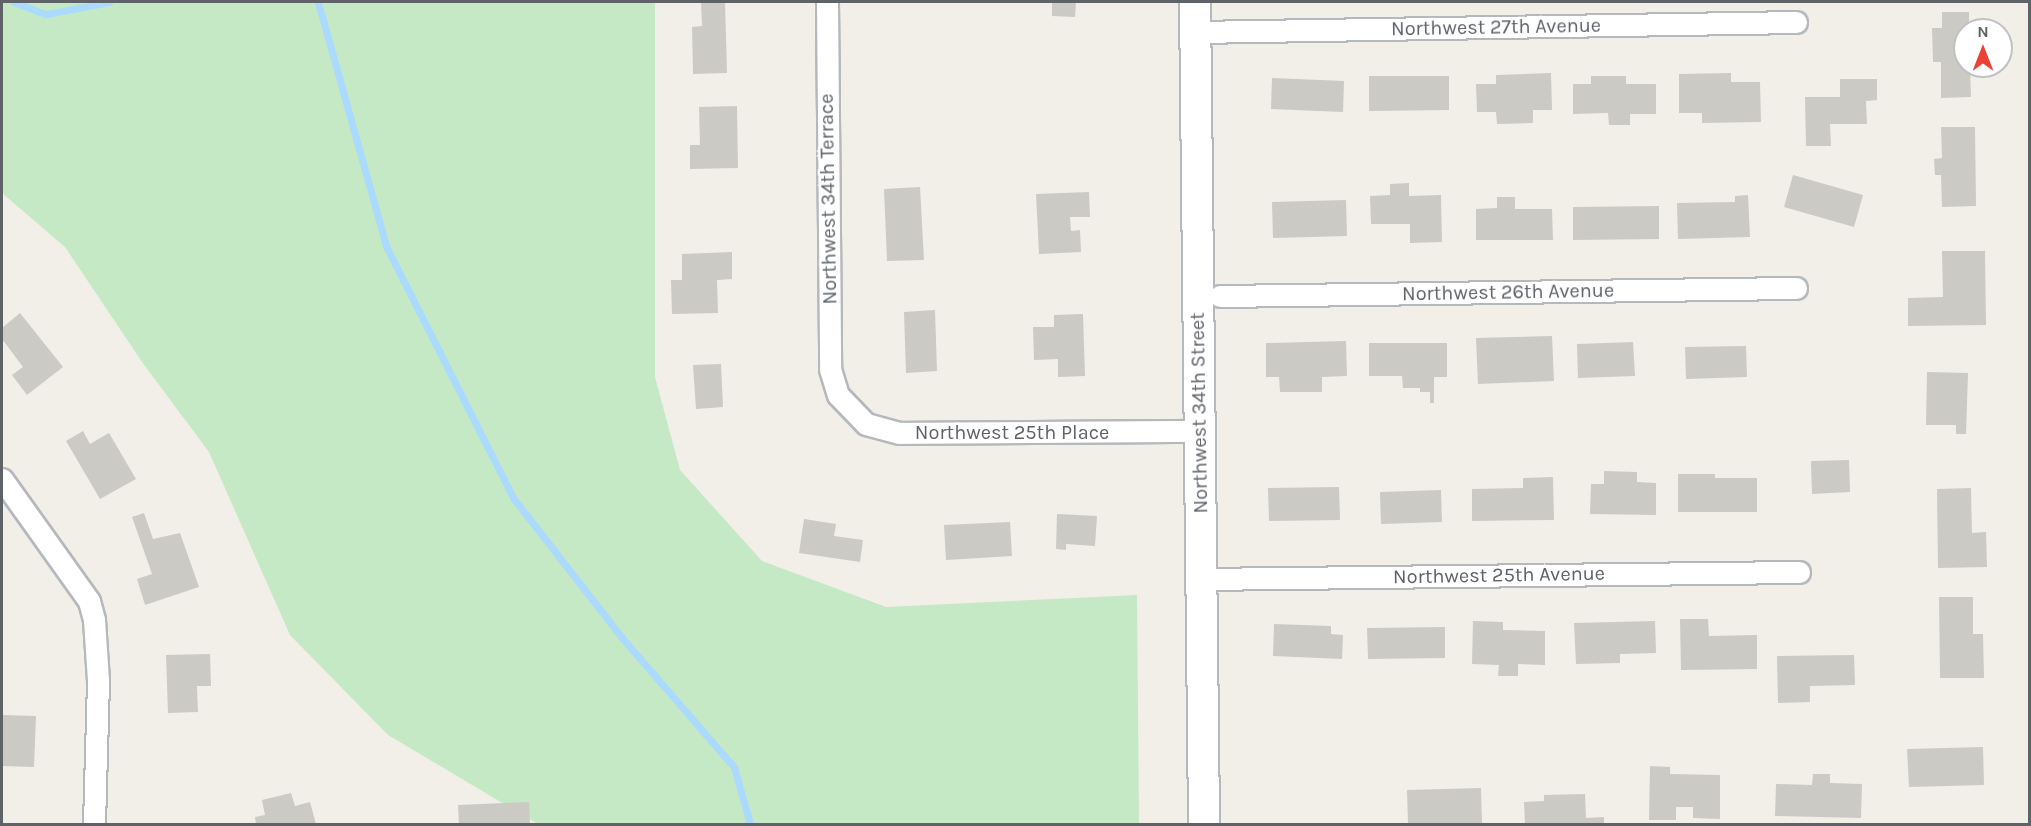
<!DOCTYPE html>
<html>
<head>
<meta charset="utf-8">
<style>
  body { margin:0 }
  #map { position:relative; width:2031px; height:826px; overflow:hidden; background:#f1efe8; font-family:Karla,sans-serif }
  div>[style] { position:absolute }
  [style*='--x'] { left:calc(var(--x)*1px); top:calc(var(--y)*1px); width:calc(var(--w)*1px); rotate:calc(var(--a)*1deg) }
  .green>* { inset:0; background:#c5e8c5 }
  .stream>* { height:7px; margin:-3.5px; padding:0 3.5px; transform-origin:3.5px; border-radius:3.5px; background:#aadaff }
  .building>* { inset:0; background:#cccac5 }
  .roads { filter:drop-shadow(2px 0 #b5b8bc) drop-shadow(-2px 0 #b5b8bc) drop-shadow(0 2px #b5b8bc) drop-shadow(0 -2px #b5b8bc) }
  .minor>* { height:21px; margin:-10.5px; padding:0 10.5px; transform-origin:10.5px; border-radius:10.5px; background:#fff }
  .secondary>* { height:30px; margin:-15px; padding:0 15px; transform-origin:15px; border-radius:15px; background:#fff }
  span { translate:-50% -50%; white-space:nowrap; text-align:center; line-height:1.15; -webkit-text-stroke:4.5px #fff; paint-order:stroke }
  .street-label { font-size:20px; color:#5f6368 }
  .frame { position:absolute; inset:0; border:3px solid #5f6368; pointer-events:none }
  .north { position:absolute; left:1953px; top:18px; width:60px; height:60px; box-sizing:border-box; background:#fff; border:2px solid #bfc1c3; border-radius:50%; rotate:0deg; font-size:16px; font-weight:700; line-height:24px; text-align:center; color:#5f6368 }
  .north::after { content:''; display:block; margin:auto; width:21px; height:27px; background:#ea4335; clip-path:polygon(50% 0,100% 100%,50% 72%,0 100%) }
</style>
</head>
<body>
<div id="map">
  <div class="green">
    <div style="clip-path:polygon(2px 2px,655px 2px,655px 377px,680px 470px,762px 561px,886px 607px,1137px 595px,1139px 824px,538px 824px,388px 735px,290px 635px,209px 452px,142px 362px,65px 247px,2px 193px)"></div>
  </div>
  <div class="stream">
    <div style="--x:14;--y:2;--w:34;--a:21"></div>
    <div style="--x:46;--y:14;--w:64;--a:-10.8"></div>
    <div style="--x:318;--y:2;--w:253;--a:74.4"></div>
    <div style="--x:386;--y:246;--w:284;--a:63.2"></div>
    <div style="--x:514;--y:499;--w:177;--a:52.1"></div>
    <div style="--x:623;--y:639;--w:169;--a:49.1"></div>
    <div style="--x:734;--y:767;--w:59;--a:74.3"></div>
  </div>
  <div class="building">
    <div style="clip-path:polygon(701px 2px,725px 2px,727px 73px,693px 74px,692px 27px,702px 26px)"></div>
    <div style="clip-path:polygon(1052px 2px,1076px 2px,1075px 17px,1052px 16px)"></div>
    <div style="clip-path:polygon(1942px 12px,1969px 12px,1969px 30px,1965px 30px,1965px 66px,1970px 66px,1971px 97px,1941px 98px,1941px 62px,1933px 62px,1932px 28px,1942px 28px)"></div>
    <div style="clip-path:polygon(1551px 73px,1552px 110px,1533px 110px,1533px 123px,1497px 124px,1496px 112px,1477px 112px,1476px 84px,1496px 84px,1496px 75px)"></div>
    <div style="clip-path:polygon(1731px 73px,1731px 82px,1760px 82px,1761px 122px,1702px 123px,1702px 113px,1679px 113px,1679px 74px)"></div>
    <div style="clip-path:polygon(1369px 76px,1449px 76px,1449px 110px,1369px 111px)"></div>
    <div style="clip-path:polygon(1591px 76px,1626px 76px,1626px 84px,1656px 84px,1656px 114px,1630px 114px,1630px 125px,1609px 125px,1608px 113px,1573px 114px,1573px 84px,1591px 84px)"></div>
    <div style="clip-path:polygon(1272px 78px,1344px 81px,1343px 112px,1271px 109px)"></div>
    <div style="clip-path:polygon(1840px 79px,1877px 79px,1877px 100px,1866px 101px,1867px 124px,1830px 124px,1831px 146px,1806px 146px,1805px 97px,1840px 97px)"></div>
    <div style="clip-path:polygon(737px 106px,738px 168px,690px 169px,690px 145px,700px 145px,699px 107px)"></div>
    <div style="clip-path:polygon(1941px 127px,1975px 127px,1976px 206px,1942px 207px,1941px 175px,1935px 175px,1934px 159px,1942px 158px)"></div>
    <div style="clip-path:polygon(1793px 175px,1863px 195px,1854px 227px,1784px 207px)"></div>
    <div style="clip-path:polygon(1409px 183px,1409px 196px,1441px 195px,1442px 242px,1410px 243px,1410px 224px,1371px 224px,1370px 196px,1390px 195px,1390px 184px)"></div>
    <div style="clip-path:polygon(920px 187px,924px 260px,887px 261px,884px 189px)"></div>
    <div style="clip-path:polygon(1089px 192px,1090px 217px,1070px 217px,1071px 231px,1080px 230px,1081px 252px,1039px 254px,1036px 194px)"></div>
    <div style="clip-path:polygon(1748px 195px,1750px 237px,1678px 239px,1677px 203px,1735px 202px,1735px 196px)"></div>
    <div style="clip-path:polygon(1497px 197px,1515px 197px,1515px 209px,1552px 209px,1553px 240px,1476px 240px,1476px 209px,1497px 208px)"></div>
    <div style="clip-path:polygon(1346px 200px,1347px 236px,1273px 238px,1272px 202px)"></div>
    <div style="clip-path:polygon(1659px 206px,1659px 239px,1573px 240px,1573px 207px)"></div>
    <div style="clip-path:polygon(1942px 251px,1985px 251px,1986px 325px,1908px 326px,1908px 298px,1943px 297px)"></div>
    <div style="clip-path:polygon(732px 252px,732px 279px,717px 280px,718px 313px,672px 314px,671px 280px,682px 280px,682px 254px)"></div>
    <div style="clip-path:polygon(935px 310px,937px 371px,906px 373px,904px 312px)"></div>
    <div style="clip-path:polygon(20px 313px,63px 367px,27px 395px,12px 375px,23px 367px,2px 339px,2px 328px)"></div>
    <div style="clip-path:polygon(1083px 314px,1085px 376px,1058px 377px,1058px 359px,1034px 360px,1033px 327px,1054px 327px,1054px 315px)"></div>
    <div style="clip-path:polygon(1552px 336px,1554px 381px,1478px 384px,1476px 338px)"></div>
    <div style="clip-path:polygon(1346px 341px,1347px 376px,1322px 377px,1322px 392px,1280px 392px,1279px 377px,1266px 377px,1266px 343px)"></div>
    <div style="clip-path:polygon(1633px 342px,1635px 376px,1578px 378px,1577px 344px)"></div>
    <div style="clip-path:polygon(1369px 343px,1447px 343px,1447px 377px,1434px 377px,1434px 403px,1430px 403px,1430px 392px,1420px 392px,1420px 388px,1403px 388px,1402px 376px,1369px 376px)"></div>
    <div style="clip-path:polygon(1746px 346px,1747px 377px,1686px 379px,1685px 347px)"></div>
    <div style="clip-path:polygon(721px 364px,723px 407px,696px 409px,693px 365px)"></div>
    <div style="clip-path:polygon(1927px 372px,1968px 373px,1966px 434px,1956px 434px,1956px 425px,1926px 425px)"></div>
    <div style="clip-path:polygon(83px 431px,90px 444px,109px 433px,136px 479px,100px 499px,66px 441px)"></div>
    <div style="clip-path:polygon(1849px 460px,1850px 492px,1812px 494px,1811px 461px)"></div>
    <div style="clip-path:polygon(1604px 471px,1637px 472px,1637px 482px,1656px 483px,1656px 515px,1590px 514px,1591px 484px,1604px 484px)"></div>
    <div style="clip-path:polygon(1678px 474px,1715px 474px,1715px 478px,1757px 478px,1757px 512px,1678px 512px)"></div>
    <div style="clip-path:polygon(1553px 477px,1554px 520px,1472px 521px,1472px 489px,1523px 488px,1523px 478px)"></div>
    <div style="clip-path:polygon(1339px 487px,1340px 520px,1269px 521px,1268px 488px)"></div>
    <div style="clip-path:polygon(1971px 488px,1972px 533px,1986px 532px,1987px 567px,1938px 568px,1937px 489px)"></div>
    <div style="clip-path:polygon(1441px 490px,1442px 522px,1381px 524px,1380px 492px)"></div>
    <div style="clip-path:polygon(144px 513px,153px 539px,180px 533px,199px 587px,145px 605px,137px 579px,152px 574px,132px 517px)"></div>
    <div style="clip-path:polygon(1057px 514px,1097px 516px,1095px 546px,1066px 544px,1066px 550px,1056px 549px)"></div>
    <div style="clip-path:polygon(804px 519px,836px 524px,834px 536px,863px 540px,860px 562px,799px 553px)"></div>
    <div style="clip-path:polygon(1010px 522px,1012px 556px,946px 560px,944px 525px)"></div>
    <div style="clip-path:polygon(1939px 597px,1973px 597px,1973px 634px,1983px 634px,1984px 678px,1940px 678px)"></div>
    <div style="clip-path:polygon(1680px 619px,1708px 619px,1709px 636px,1757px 635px,1757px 669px,1681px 670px)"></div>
    <div style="clip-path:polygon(1473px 621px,1503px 622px,1503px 630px,1545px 631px,1545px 665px,1518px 664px,1518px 676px,1498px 676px,1499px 665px,1472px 664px)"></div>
    <div style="clip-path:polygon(1655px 621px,1656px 653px,1620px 654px,1620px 663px,1576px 664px,1574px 623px)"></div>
    <div style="clip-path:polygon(1274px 624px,1331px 626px,1331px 634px,1343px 635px,1342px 659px,1273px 656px)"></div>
    <div style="clip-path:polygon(1445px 627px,1445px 658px,1368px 659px,1367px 628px)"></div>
    <div style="clip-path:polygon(210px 654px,211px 686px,197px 686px,198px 712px,168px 713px,166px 655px)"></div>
    <div style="clip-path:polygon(1854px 655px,1855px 685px,1810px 686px,1810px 702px,1778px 703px,1777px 656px)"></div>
    <div style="clip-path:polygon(2px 715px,36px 716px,34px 767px,2px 766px)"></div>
    <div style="clip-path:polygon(1983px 747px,1984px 785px,1909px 787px,1907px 749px)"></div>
    <div style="clip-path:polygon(1650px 766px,1670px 767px,1670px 774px,1720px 775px,1720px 819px,1693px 818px,1693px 807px,1676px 807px,1676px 820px,1649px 820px)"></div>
    <div style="clip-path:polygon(1813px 774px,1830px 774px,1830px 783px,1862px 784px,1861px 818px,1775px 816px,1776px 784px,1812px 785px)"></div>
    <div style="clip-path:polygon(1481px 788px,1482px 824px,1408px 824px,1407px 790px)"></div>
    <div style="clip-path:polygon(291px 793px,295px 806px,310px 802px,316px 824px,256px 824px,255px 817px,265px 815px,262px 800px)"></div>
    <div style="clip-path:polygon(1585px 794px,1586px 818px,1604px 817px,1604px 824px,1525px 824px,1524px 802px,1544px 801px,1544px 795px)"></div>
    <div style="clip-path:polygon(529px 802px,530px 824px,459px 824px,458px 805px)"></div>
  </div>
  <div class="roads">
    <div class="minor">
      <div style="--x:827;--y:2;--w:367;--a:89.5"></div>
      <div style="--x:830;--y:369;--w:27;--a:73"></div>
      <div style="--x:838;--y:395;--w:40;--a:46"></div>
      <div style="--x:866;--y:424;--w:34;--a:15"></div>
      <div style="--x:899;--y:433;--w:300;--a:-0.4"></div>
      <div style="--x:1195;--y:32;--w:601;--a:-0.95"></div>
      <div style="--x:1220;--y:296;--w:576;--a:-0.8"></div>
      <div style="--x:2;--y:479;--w:150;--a:54.5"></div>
      <div style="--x:89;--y:601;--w:20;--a:75"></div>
      <div style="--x:94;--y:620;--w:61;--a:86.2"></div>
      <div style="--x:98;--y:681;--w:143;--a:91.6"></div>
      <div style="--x:1200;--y:579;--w:599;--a:-0.67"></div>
    </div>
    <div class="secondary">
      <div style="--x:1195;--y:2;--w:822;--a:89.37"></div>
    </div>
  </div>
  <div class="street-label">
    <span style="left:1496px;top:27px;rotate:-1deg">Northwest 27th Avenue</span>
    <span style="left:828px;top:199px;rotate:-91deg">Northwest 34th Terrace</span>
    <span style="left:1508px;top:292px;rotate:-1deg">Northwest 26th Avenue</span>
    <span style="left:1199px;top:413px;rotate:-91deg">Northwest 34th Street</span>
    <span style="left:1012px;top:432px">Northwest 25th Place</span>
    <span style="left:1499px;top:575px;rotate:-1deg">Northwest 25th Avenue</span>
  </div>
  <div class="frame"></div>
  <div class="north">N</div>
</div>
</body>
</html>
